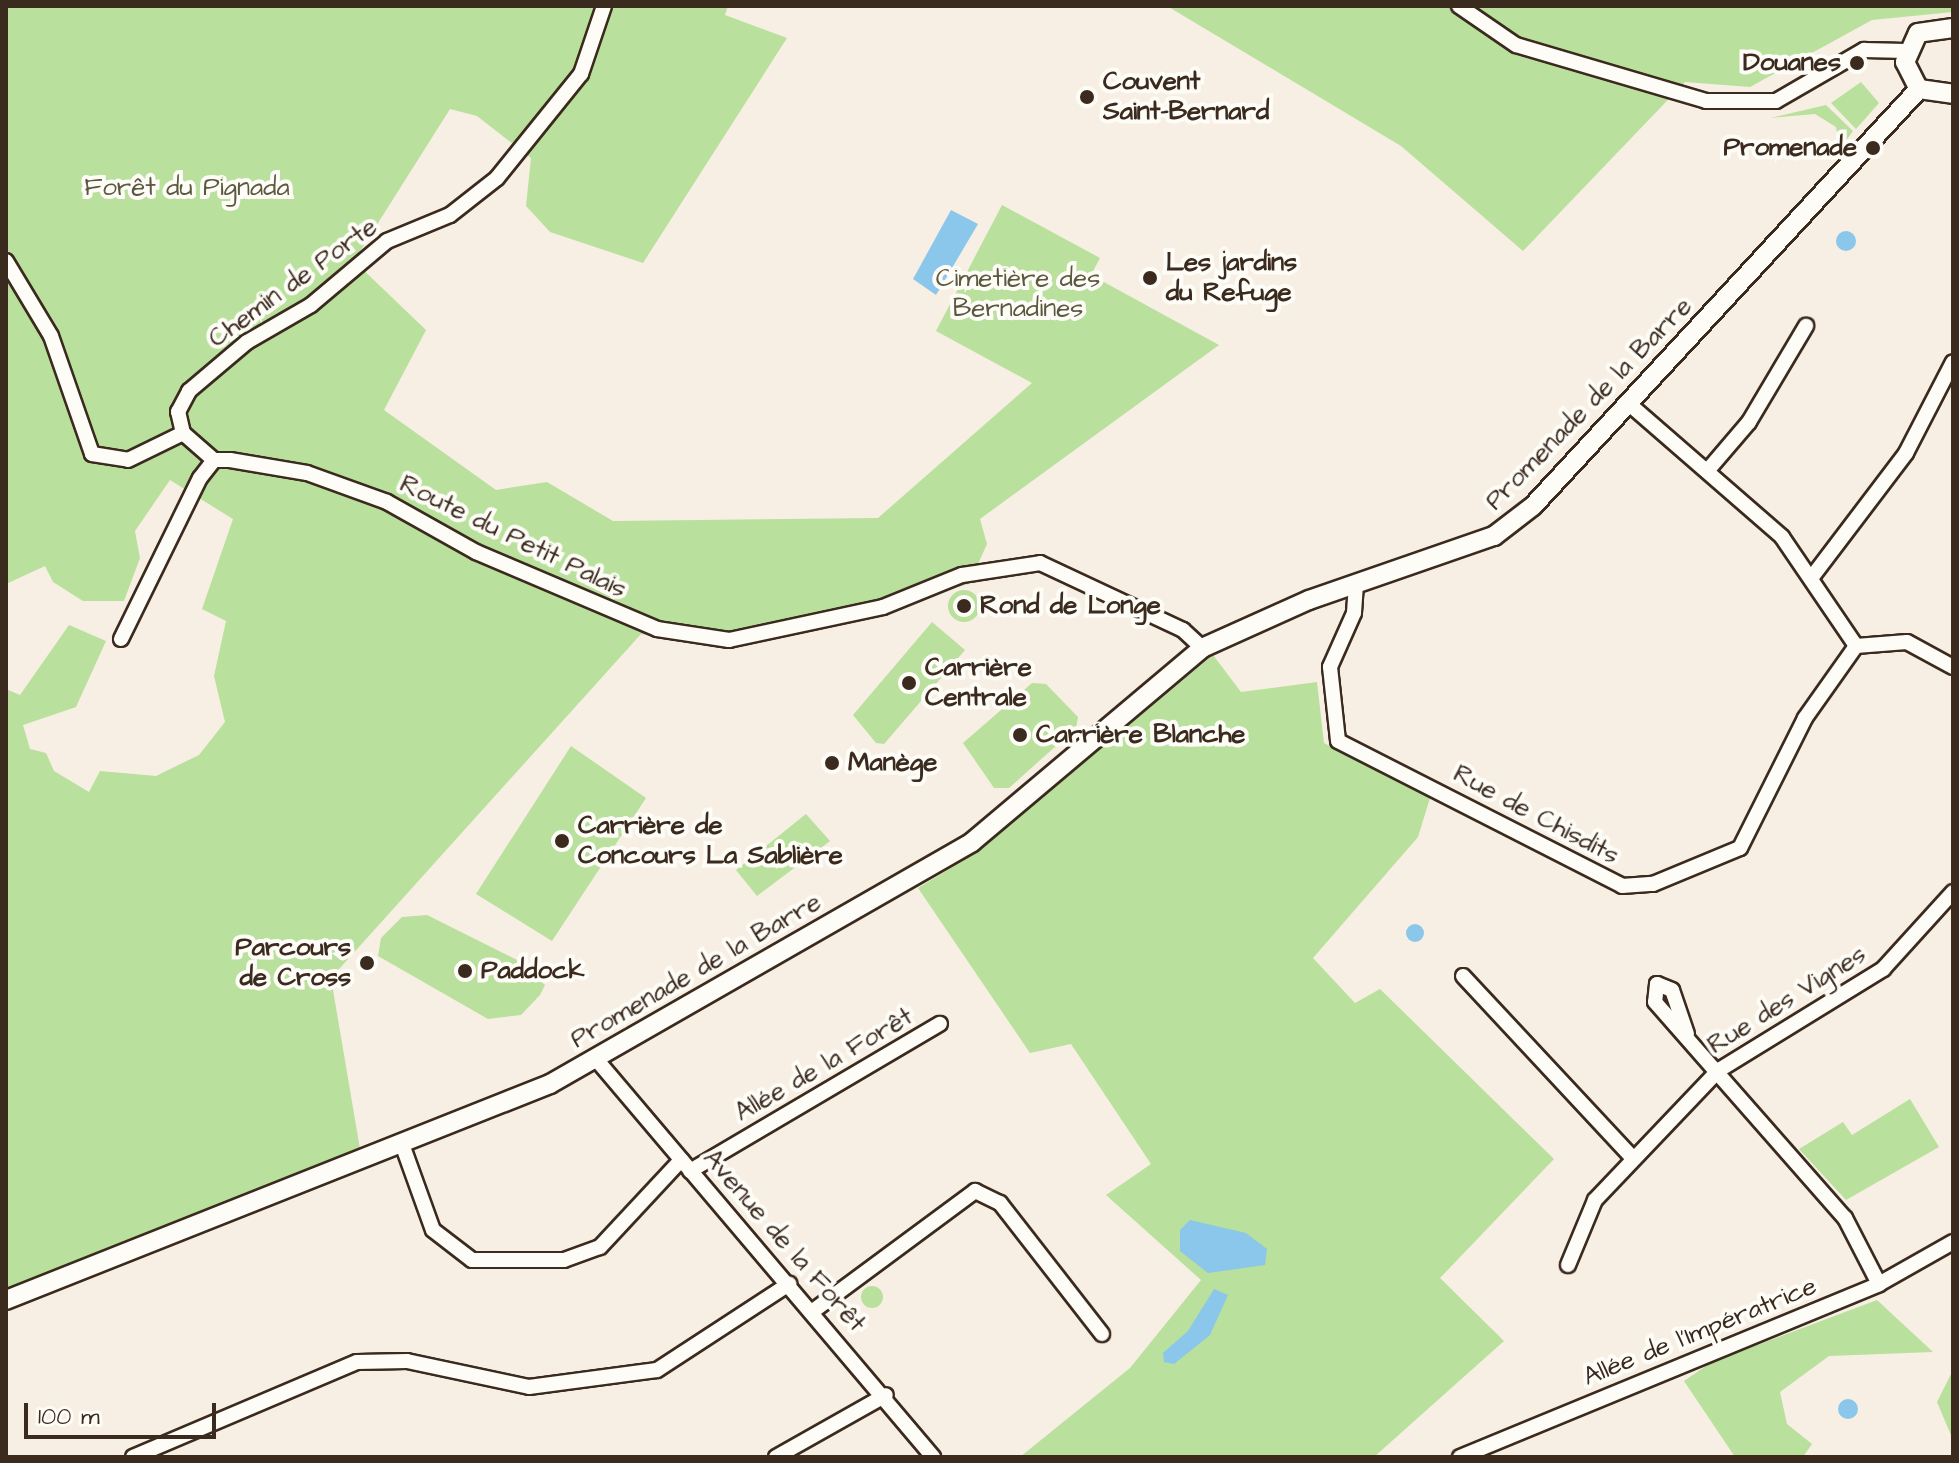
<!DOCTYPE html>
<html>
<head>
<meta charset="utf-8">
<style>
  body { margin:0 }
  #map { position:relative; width:1959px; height:1463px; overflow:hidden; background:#f7efe3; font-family:"Architects Daughter",sans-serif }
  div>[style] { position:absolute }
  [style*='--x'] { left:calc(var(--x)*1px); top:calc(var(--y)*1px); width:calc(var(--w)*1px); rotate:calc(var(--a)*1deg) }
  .green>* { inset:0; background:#b9e09c }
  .round { border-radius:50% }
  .water>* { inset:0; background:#8bc6eb }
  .roads { filter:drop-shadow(2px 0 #3b2a1e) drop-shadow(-2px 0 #3b2a1e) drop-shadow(0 2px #3b2a1e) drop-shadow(0 -2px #3b2a1e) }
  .minor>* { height:14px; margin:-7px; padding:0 7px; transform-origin:7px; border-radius:7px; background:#fdfcf7 }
  .major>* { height:18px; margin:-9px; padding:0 9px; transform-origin:9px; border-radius:9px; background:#fdfcf7 }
  .dots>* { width:22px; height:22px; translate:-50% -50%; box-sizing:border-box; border:4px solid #fdfcf7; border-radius:50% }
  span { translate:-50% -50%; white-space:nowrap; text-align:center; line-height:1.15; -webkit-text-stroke:8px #fdfcf7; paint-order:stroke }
  .poi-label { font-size:26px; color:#3b2a1e; font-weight:700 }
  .right { translate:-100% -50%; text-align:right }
  .left { translate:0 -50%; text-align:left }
  .park-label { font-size:26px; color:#5a583e }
  .street-label { font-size:26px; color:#3b2a1e }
  .frame { position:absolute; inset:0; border:8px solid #3b2a1e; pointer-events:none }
  .scale { position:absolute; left:24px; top:1403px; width:192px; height:36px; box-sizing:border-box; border:4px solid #3b2a1e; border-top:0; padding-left:10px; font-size:24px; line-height:28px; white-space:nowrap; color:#3b2a1e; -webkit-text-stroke:6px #fdfcf7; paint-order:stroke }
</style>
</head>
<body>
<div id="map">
  <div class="green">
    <div style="clip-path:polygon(6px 6px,728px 6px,725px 15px,787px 38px,643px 263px,550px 232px,526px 206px,531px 158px,477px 116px,450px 109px,354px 261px,426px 330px,384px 410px,496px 490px,547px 482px,613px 521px,878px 518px,1032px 383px,936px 331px,1002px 205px,1100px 258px,1091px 275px,1219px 345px,980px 519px,987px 544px,969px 584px,725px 649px,641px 634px,331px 978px,361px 1155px,6px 1291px,6px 689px,20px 695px,69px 625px,106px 641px,76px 707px,23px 725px,30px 749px,46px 753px,54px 771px,89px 792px,100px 771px,156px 776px,199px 755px,225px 722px,214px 676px,226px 621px,202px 609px,233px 519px,170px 480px,135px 531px,140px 558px,124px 601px,83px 601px,53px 582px,45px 566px,6px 584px)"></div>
    <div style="clip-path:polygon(1167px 6px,1953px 6px,1953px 12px,1872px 20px,1750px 87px,1685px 82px,1523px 251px,1401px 146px)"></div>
    <div style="clip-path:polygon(1861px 82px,1879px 103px,1856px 129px,1831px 103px)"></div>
    <div style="clip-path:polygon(1826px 105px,1853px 131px,1840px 149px,1836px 127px,1815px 114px,1770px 118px)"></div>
    <div class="round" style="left:948px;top:590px;width:32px;height:32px"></div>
    <div style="clip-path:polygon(932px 622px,965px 650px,884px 744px,876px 743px,853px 715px)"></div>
    <div style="clip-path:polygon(1213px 655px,1241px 692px,1317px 682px,1324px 743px,1430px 798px,1418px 837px,1313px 958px,1355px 1003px,1380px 989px,1554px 1159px,1440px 1278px,1504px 1341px,1374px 1457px,1020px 1457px,1130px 1368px,1201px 1280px,1106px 1195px,1151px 1164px,1071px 1044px,1030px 1053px,918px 888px,976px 853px)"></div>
    <div style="clip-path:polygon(1032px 683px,1046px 684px,1078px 717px,1076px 728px,1009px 788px,994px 788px,963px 743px)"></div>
    <div style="clip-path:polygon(571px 746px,646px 798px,552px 941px,476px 894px)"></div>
    <div style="clip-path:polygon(806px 814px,830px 841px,757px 896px,736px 870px)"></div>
    <div style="clip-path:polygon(427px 915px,517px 960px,545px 985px,540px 995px,521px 1015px,488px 1019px,378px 956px,381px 938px,402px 917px)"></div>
    <div style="clip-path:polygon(1910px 1099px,1939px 1147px,1846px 1200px,1799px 1149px,1843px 1122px,1852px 1135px)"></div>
    <div class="round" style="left:861px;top:1286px;width:22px;height:22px"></div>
    <div style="clip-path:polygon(1877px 1300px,1933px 1352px,1829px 1356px,1780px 1392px,1787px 1424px,1812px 1444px,1803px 1457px,1735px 1457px,1684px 1381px,1712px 1362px)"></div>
    <div style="clip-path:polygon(1952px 1372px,1953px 1372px,1953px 1440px,1937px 1402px)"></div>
  </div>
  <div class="water">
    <div style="clip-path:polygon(951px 210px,978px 224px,936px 295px,913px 279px)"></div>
    <div class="round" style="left:1836px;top:231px;width:20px;height:20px"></div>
    <div class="round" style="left:1406px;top:924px;width:18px;height:18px"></div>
    <div style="clip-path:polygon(1190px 1220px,1246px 1233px,1267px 1249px,1265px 1265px,1208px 1273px,1180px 1251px,1180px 1230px)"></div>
    <div style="clip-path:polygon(1214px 1289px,1228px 1295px,1210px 1335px,1174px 1364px,1164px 1362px,1163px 1353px,1188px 1331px)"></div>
    <div class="round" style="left:1838px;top:1399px;width:20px;height:20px"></div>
  </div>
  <div class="roads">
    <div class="minor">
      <div style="--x:1459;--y:6;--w:69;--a:34.4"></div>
      <div style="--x:1516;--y:45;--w:198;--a:16.4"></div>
      <div style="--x:1706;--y:101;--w:70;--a:0"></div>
      <div style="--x:1776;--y:101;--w:102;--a:-30.1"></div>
      <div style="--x:1864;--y:50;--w:42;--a:1.4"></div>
      <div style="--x:6;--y:261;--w:87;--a:59"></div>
      <div style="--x:51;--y:336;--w:125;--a:70.8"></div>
      <div style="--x:92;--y:454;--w:36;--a:9"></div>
      <div style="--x:128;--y:460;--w:61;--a:-26.1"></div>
      <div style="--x:183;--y:433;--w:41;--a:41.1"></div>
      <div style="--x:1628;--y:403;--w:204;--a:41"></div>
      <div style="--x:1782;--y:537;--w:132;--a:55.8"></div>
      <div style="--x:1856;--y:646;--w:51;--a:-4.5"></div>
      <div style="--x:1907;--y:642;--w:52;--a:28.5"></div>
      <div style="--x:183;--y:433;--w:22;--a:-103"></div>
      <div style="--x:178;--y:412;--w:24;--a:-62"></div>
      <div style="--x:189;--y:391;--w:76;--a:-40.2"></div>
      <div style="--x:247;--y:342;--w:74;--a:-30"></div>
      <div style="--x:311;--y:305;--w:99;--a:-40.1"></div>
      <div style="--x:387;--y:241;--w:68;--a:-22.4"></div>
      <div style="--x:450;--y:215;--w:60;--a:-38.2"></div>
      <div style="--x:497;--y:178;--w:134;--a:-51.1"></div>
      <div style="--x:581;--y:74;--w:72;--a:-71.3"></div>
      <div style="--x:1708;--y:470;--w:63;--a:-49.5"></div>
      <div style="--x:1749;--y:422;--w:112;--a:-59.3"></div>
      <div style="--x:1812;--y:577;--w:156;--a:-52.8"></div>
      <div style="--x:1906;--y:453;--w:102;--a:-62.7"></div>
      <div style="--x:1356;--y:584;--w:29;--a:94"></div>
      <div style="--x:1354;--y:613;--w:59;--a:114"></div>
      <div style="--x:1330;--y:667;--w:74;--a:83.8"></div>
      <div style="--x:1338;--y:741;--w:319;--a:27"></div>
      <div style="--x:1622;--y:886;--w:31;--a:-4"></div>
      <div style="--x:1653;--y:884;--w:94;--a:-22.5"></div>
      <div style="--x:1740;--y:848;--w:145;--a:-63.4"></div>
      <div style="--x:1805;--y:718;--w:88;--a:-54.7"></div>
      <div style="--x:121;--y:639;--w:179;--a:-63.9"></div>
      <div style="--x:200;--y:478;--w:23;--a:-52"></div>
      <div style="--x:214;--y:460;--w:16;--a:0"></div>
      <div style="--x:230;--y:460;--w:78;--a:9.6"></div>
      <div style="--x:307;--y:473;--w:85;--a:19.9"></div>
      <div style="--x:387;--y:502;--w:102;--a:29.3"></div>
      <div style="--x:476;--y:552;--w:197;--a:23"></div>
      <div style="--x:657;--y:629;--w:73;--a:8.7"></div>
      <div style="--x:729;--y:640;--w:157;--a:-12.1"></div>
      <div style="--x:883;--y:607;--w:85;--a:-22.1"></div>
      <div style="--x:962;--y:575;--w:79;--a:-8.7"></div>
      <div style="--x:1040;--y:563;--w:158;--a:25.1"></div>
      <div style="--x:1183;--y:630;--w:26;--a:43"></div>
      <div style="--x:1463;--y:976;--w:249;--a:47"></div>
      <div style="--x:1687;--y:1034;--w:46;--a:-108.8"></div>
      <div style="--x:1672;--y:990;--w:16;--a:-158"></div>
      <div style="--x:1657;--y:984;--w:18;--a:96"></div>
      <div style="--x:1655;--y:1002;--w:288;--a:48.7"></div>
      <div style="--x:1845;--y:1218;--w:74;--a:62.7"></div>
      <div style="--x:596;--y:1059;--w:522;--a:49.74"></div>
      <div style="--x:402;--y:1144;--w:91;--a:70.2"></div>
      <div style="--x:433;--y:1230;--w:49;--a:37.6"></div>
      <div style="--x:472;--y:1260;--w:92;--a:0"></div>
      <div style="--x:564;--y:1260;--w:38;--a:-20"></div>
      <div style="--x:600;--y:1247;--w:119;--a:-47"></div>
      <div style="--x:690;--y:1171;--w:290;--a:-30.5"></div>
      <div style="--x:1568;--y:1265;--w:70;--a:-67.4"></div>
      <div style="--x:1595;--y:1200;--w:180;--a:-46.4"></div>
      <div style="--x:1719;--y:1070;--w:193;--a:-31.6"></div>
      <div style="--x:1883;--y:969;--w:104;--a:-47.7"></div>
      <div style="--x:813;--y:1311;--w:202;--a:-36.5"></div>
      <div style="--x:975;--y:1191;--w:28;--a:26"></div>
      <div style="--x:1000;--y:1203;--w:166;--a:52.1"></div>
      <div style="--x:133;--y:1457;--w:243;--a:-23"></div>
      <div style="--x:357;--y:1362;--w:50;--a:-1.1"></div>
      <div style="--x:407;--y:1361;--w:125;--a:12"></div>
      <div style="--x:529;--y:1387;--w:129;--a:-7.6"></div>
      <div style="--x:657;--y:1370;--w:158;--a:-33.1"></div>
      <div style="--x:776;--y:1457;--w:126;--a:-29.4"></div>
      <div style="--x:1460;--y:1457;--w:453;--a:-22.4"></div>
      <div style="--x:1879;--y:1284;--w:85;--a:-29.6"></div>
    </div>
    <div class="major">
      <div style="--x:1953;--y:28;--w:35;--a:172"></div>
      <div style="--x:1918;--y:33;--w:32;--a:114"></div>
      <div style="--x:1905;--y:62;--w:30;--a:63"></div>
      <div style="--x:1919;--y:89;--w:34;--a:8"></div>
      <div style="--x:6;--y:1300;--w:585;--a:-21.66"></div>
      <div style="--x:550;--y:1084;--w:486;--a:-29.8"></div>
      <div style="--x:972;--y:842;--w:301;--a:-40.1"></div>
      <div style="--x:1202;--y:648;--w:117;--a:-24.2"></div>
      <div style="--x:1309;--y:600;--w:196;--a:-19.1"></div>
      <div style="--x:1494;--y:536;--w:49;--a:-37.6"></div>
      <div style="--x:1533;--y:506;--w:568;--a:-47.21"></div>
    </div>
  </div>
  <div class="dots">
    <div style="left:1857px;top:63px;background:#3b2a1e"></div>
    <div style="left:1087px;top:97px;background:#3b2a1e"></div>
    <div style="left:1873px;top:148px;background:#3b2a1e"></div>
    <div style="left:1150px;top:278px;background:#3b2a1e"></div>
    <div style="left:964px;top:606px;background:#3b2a1e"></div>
    <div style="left:909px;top:683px;background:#3b2a1e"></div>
    <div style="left:1020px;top:735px;background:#3b2a1e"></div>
    <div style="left:832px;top:763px;background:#3b2a1e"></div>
    <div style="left:562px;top:841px;background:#3b2a1e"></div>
    <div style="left:367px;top:963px;background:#3b2a1e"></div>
    <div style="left:465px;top:971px;background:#3b2a1e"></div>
  </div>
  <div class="poi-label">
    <span class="right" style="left:1841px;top:63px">Douanes</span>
    <span class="left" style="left:1103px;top:97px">Couvent<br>Saint-Bernard</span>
    <span class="right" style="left:1857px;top:148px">Promenade</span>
    <span class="left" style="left:1166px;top:278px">Les jardins<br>du Refuge</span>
    <span class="left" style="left:980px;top:606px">Rond de Longe</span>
    <span class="left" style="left:925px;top:683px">Carrière<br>Centrale</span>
    <span class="left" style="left:1036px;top:735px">Carrière Blanche</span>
    <span class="left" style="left:848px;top:763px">Manège</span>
    <span class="left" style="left:578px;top:841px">Carrière de<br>Concours La Sablière</span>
    <span class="right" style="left:351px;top:963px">Parcours<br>de Cross</span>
    <span class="left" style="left:481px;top:971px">Paddock</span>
  </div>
  <div class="park-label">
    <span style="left:187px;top:188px">Forêt du Pignada</span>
    <span style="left:1018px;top:294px">Cimetière des<br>Bernadines</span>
  </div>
  <div class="street-label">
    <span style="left:293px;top:283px;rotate:-36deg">Chemin de Porte</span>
    <span style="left:1589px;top:404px;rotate:-46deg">Promenade de la Barre</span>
    <span style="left:513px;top:537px;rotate:26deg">Route du Petit Palais</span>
    <span style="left:1536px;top:815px;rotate:28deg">Rue de Chisdits</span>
    <span style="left:696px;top:971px;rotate:-30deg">Promenade de la Barre</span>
    <span style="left:1787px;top:1000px;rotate:-32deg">Rue des Vignes</span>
    <span style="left:824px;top:1065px;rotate:-30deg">Allée de la Forêt</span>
    <span style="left:784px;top:1241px;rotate:49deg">Avenue de la Forêt</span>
    <span style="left:1700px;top:1332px;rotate:-22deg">Allée de l'Impératrice</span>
  </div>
  <div class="frame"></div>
  <div class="scale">100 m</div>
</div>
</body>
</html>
